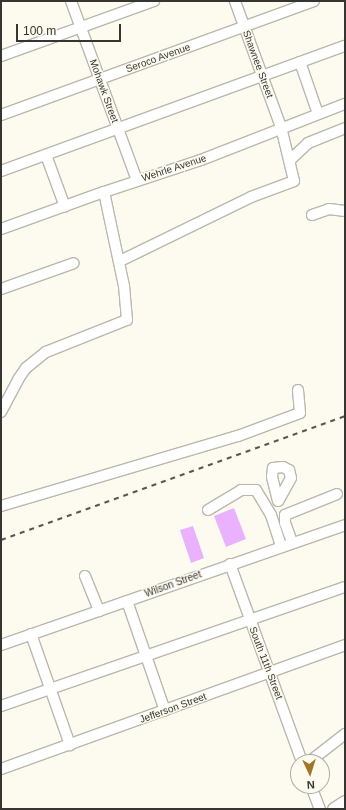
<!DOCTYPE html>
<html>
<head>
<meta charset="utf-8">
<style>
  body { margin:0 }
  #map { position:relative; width:346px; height:810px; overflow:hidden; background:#fdfbf0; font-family:Arial,sans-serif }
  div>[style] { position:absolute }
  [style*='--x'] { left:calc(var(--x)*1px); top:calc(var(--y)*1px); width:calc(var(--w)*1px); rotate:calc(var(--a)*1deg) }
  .building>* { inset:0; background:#e9b1fe }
  .roads { filter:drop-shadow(1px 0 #bab8ad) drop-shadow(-1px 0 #bab8ad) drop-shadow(0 1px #bab8ad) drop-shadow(0 -1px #bab8ad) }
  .minor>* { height:10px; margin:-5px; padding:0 5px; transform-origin:5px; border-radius:5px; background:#fff }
  .major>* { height:13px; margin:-6.5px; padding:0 6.5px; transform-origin:6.5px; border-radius:6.5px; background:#fff }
  .rail>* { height:2px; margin-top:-1px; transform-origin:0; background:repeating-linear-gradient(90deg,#575651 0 5px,transparent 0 10px) }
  span { translate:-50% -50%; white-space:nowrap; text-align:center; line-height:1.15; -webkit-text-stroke:3px #fdfbf0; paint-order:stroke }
  .street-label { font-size:10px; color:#363531 }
  .frame { position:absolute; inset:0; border:2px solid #363531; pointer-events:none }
  .north { position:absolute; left:290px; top:754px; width:40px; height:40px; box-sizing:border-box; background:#fdfbf0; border:1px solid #adaca4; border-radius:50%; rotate:176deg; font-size:11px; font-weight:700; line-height:16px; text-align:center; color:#363531 }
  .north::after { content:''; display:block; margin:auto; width:14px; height:18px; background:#a07726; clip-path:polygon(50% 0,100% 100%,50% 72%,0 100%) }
  .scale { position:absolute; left:16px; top:24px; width:105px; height:18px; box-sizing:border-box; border:2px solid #363531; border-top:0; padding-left:5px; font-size:12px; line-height:14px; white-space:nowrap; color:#363531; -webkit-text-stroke:3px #fdfbf0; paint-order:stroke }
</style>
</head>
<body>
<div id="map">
  <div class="building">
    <div style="clip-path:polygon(234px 508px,246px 539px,226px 547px,214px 516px)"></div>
    <div style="clip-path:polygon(193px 526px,204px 558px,191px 563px,180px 530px)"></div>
  </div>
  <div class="roads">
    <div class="minor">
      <div style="--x:71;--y:1;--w:191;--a:69.8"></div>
      <div style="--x:1;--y:56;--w:163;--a:-19.8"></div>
      <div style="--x:300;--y:62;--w:55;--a:70.9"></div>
      <div style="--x:1;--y:115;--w:333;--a:-20"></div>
      <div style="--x:46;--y:155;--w:55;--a:69.9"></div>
      <div style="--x:290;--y:160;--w:25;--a:-43"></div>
      <div style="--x:308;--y:143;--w:40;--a:-22"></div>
      <div style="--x:1;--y:171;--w:366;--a:-20"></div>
      <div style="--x:312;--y:215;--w:18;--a:-19"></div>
      <div style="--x:329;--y:209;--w:16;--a:7"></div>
      <div style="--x:1;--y:229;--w:109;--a:-19.8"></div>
      <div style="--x:104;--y:192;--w:102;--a:-18.3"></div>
      <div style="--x:201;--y:160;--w:155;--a:-21.3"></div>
      <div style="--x:120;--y:261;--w:146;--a:-26"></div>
      <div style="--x:251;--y:197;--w:46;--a:-20.4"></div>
      <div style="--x:294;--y:181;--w:56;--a:-103.5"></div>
      <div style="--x:281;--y:127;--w:134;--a:-110.1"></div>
      <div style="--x:1;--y:289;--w:77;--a:-19.6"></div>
      <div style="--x:1;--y:412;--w:38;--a:-62"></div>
      <div style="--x:19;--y:378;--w:12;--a:-55"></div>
      <div style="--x:26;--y:368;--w:26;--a:-39"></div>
      <div style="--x:46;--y:352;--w:87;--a:-21.6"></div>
      <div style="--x:127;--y:320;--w:34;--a:-95"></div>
      <div style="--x:124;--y:286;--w:96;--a:-102"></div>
      <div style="--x:283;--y:467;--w:7;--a:27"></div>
      <div style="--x:289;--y:470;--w:8;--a:76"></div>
      <div style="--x:291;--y:478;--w:26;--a:119"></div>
      <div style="--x:278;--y:501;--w:25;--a:-104"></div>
      <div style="--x:272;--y:477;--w:9;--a:-84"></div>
      <div style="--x:273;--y:468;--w:10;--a:-6"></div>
      <div style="--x:1;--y:506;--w:247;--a:-16.5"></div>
      <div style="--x:238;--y:436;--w:66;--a:-20.4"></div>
      <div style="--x:300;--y:413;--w:23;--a:-95"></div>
      <div style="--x:208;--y:510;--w:39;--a:-31"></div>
      <div style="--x:241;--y:490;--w:15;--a:0"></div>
      <div style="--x:256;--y:490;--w:29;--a:59"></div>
      <div style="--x:271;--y:515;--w:33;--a:72"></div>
      <div style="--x:292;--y:542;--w:20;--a:-110"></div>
      <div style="--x:285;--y:523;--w:8;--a:-90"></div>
      <div style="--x:285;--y:515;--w:56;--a:-22"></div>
      <div style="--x:230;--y:564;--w:211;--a:70"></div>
      <div style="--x:85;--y:576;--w:38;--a:68"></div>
      <div style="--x:127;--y:601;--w:116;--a:70.9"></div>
      <div style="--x:31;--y:634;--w:118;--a:70.6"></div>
      <div style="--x:1;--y:645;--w:364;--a:-19.2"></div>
      <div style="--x:1;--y:706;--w:364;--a:-19.1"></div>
      <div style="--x:309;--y:762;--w:46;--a:-37.9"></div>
      <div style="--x:1;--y:769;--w:366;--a:-19.8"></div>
      <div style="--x:311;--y:786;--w:25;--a:69"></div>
    </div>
    <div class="major">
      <div style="--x:334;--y:809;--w:13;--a:-32"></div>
    </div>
  </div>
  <div class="rail">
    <div style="--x:1;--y:540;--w:366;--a:-19.8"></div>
  </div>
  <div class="street-label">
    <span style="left:158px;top:58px;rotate:-20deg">Seroco Avenue</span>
    <span style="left:258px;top:64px;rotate:70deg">Shawnee Street</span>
    <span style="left:104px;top:91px;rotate:70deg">Mohawk Street</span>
    <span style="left:174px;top:168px;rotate:-18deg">Wehrle Avenue</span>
    <span style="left:173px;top:584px;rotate:-20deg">Wilson Street</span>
    <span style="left:266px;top:663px;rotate:69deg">South 11th Street</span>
    <span style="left:173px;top:708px;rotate:-20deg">Jefferson Street</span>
  </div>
  <div class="frame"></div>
  <div class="north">N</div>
  <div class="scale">100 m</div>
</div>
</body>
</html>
